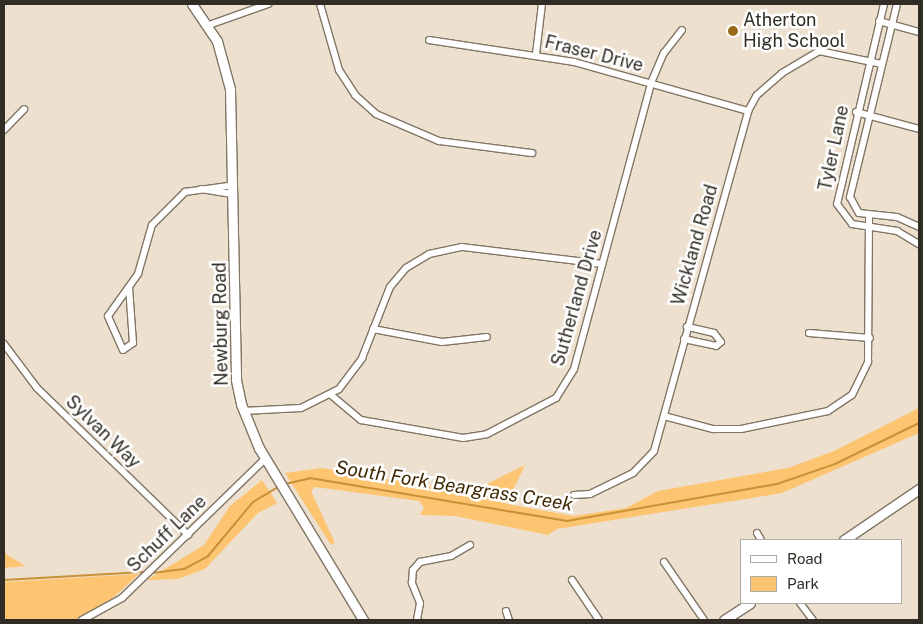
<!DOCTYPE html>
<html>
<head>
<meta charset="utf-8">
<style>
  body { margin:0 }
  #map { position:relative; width:923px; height:624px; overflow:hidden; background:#ede0ce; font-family:"Public Sans",sans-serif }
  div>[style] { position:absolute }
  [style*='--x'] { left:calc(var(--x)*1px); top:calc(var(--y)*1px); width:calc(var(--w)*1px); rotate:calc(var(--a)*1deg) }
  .green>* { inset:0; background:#fdc572 }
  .stream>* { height:2px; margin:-1px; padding:0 1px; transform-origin:1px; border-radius:1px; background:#c89137 }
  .roads { filter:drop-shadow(1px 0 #817565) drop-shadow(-1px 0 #817565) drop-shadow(0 1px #817565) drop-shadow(0 -1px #817565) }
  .minor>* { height:6px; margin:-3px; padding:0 3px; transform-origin:3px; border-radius:3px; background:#fff }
  .secondary>* { height:9px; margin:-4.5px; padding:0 4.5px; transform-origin:4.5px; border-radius:4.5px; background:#fff }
  .dots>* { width:14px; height:14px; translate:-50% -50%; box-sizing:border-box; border:2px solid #fff; border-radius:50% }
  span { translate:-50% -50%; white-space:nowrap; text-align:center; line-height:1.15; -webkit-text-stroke:5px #fff; paint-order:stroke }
  .poi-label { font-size:18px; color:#312c25 }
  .left { translate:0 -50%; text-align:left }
  .street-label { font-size:18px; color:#312c25 }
  .water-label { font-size:19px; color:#412a03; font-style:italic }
  .frame { position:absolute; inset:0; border:5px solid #312c25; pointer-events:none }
  .legend { position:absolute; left:740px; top:539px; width:162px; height:65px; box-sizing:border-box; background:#fff; border:1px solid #adaba8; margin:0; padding:6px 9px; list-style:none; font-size:15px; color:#312c25 }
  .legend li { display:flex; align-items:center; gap:10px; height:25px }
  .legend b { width:25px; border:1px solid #adaba8 }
</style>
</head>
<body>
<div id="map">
  <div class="green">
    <div style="clip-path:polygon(919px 408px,919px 433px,782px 493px,557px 529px,548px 535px,455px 516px,420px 515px,424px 507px,419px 501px,315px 487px,311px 491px,335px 543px,331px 545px,285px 473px,322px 468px,469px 493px,525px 465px,506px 504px,574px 516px,626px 508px,658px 491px,788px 468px,834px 451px)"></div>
    <div style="clip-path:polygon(262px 480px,277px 503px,258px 513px,205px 569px,178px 579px,147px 580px,204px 545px,230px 506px)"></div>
    <div style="clip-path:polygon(4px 549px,7px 555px,26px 566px,4px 568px)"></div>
    <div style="clip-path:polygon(139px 574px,104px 606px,76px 620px,4px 620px,4px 582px)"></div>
  </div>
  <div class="stream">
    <div style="--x:285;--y:484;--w:26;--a:-13"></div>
    <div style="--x:310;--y:478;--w:261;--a:9.5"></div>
    <div style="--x:567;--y:521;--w:213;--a:-10"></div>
    <div style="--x:777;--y:484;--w:61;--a:-19"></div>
    <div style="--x:835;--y:464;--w:93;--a:-26"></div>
    <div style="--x:152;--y:573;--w:32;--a:-7"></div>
    <div style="--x:184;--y:569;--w:27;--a:-28"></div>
    <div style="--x:208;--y:556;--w:70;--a:-50.2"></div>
    <div style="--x:253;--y:502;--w:29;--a:-31"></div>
    <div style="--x:4;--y:580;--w:140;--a:-3.3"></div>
  </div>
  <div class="roads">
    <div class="minor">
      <div style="--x:320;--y:4;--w:69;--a:73.9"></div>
      <div style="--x:339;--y:70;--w:30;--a:57"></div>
      <div style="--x:355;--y:95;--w:28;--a:42"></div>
      <div style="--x:376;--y:114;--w:69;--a:23.2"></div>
      <div style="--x:439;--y:141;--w:94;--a:7.4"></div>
      <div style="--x:884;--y:4;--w:205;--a:103.2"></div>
      <div style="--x:837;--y:204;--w:25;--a:53"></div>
      <div style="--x:852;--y:224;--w:46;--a:8.8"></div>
      <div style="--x:897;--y:231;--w:26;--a:31"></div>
      <div style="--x:897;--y:4;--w:199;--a:103.7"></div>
      <div style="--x:850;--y:197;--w:18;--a:61"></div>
      <div style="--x:859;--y:213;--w:38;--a:6"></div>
      <div style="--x:897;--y:217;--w:24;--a:24"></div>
      <div style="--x:879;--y:21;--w:41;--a:15.4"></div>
      <div style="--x:209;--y:25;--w:63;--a:-19.6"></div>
      <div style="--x:429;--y:40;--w:147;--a:8.6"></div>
      <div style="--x:574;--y:62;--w:181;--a:15.7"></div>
      <div style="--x:536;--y:54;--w:50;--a:-83.2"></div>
      <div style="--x:856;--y:112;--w:65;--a:15.1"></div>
      <div style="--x:4;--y:130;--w:29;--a:-46"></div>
      <div style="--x:201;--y:189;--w:33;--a:9"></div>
      <div style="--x:129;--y:287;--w:56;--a:85.9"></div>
      <div style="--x:133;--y:343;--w:12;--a:145"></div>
      <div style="--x:123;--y:350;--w:37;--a:-114"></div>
      <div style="--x:108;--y:316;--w:52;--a:-54.5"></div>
      <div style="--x:138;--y:274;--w:51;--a:-74.1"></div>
      <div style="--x:152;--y:225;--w:47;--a:-45"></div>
      <div style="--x:185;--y:192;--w:49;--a:-8.1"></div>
      <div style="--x:373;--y:329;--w:70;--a:10.7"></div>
      <div style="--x:442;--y:342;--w:45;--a:-6.3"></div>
      <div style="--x:809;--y:333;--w:61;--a:4.7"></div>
      <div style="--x:684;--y:339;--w:33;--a:12"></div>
      <div style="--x:716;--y:346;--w:6;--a:-39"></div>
      <div style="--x:721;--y:342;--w:11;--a:-128"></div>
      <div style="--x:714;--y:333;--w:28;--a:-167"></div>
      <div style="--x:4;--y:344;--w:55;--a:53.1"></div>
      <div style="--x:37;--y:388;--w:211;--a:44.2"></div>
      <div style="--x:331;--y:395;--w:39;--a:40"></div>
      <div style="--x:361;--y:420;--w:104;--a:10"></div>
      <div style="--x:463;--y:438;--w:24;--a:-9"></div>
      <div style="--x:487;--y:434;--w:78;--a:-27.6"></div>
      <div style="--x:556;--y:398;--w:34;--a:-58"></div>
      <div style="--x:574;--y:369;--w:296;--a:-74.9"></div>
      <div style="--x:651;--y:83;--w:33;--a:-67"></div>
      <div style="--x:664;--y:53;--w:29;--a:-52"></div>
      <div style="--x:243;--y:411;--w:58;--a:-3"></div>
      <div style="--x:301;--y:408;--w:42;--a:-26.6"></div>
      <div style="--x:339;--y:389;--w:39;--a:-53"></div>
      <div style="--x:362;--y:358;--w:76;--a:-68.5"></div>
      <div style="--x:390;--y:287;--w:25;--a:-50"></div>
      <div style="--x:406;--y:268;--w:27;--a:-31"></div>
      <div style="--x:429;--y:254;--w:34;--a:-12"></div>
      <div style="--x:462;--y:247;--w:141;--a:6.9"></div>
      <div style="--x:664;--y:416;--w:51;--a:14.9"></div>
      <div style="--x:713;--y:429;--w:28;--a:0"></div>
      <div style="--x:741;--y:429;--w:89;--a:-11.7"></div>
      <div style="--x:828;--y:411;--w:29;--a:-34"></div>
      <div style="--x:852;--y:395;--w:37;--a:-64"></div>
      <div style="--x:868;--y:362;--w:147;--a:-89.6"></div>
      <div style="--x:574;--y:495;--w:16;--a:-4"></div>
      <div style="--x:590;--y:494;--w:48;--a:-26"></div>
      <div style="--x:633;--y:473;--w:30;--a:-46"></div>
      <div style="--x:654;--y:451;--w:353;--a:-74.5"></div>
      <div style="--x:748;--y:111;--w:18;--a:-61"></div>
      <div style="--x:757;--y:95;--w:33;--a:-41"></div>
      <div style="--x:782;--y:73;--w:43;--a:-30.7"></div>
      <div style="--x:819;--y:51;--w:64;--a:11.7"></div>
      <div style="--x:757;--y:533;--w:8;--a:60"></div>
      <div style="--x:664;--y:562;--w:70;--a:55.4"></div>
      <div style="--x:572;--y:580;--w:48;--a:56"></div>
      <div style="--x:800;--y:603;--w:21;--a:53"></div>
      <div style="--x:506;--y:611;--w:9;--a:72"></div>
      <div style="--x:82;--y:620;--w:46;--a:-28.8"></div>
      <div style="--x:122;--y:598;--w:199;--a:-44.2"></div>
      <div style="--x:417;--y:620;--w:17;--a:-80"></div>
      <div style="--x:420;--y:603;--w:22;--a:-112"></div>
      <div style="--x:412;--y:583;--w:13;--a:-86"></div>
      <div style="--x:413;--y:570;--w:11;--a:-49"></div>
      <div style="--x:420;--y:562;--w:32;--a:-11"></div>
      <div style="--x:451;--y:556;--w:22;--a:-30"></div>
    </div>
    <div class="secondary">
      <div style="--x:192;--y:4;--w:45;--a:56"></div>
      <div style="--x:217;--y:41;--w:50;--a:74.8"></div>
      <div style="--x:230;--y:89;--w:291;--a:88.8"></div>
      <div style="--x:236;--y:380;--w:25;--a:78"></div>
      <div style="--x:241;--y:404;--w:48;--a:67.8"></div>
      <div style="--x:259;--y:448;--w:201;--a:58.8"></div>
      <div style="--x:844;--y:540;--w:91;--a:-34.2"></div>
      <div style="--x:724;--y:620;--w:31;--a:-33"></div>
    </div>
  </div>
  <div class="dots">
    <div style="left:733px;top:31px;background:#986a1a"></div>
  </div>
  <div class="poi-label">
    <span class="left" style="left:743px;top:31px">Atherton<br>High School</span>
  </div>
  <div class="street-label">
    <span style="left:594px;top:54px;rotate:14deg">Fraser Drive</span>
    <span style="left:834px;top:148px;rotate:-78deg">Tyler Lane</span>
    <span style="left:695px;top:245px;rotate:-74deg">Wickland Road</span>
    <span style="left:577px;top:298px;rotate:-74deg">Sutherland Drive</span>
    <span style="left:221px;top:324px;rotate:-91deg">Newburg Road</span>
    <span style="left:103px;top:432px;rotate:44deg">Sylvan Way</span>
    <span style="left:167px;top:534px;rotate:-44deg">Schuff Lane</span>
  </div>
  <div class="water-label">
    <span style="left:454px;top:486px;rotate:9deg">South Fork Beargrass Creek</span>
  </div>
  <div class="frame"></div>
  <ul class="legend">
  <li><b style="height:6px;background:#fff"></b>Road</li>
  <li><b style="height:14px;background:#fdc572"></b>Park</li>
  </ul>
</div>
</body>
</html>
